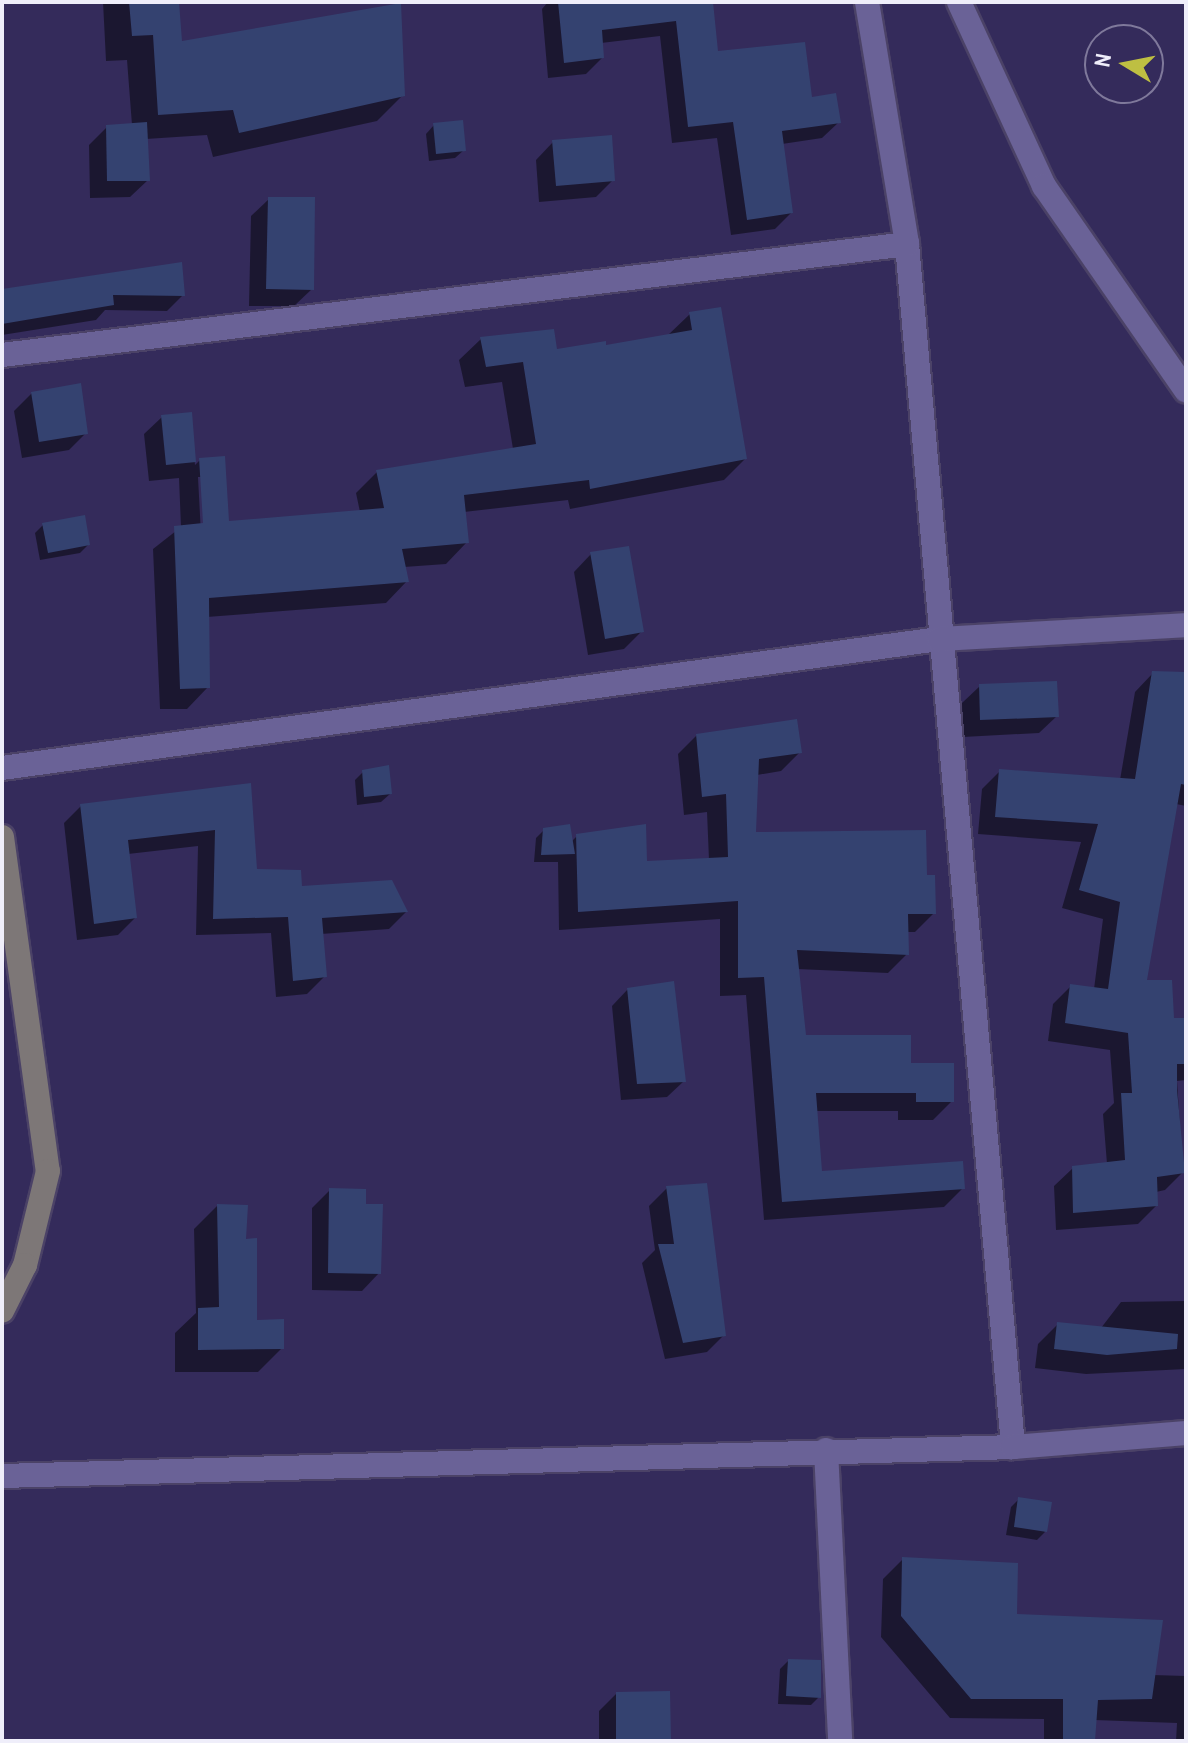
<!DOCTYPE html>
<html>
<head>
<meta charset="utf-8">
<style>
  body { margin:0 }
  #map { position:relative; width:1188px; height:1743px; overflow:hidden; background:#342b5b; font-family:"Archivo Narrow",sans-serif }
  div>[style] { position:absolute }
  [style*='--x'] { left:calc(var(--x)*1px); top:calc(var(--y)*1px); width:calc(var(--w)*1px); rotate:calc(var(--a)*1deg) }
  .shadow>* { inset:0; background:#0007 }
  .building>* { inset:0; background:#344270 }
  .roads { filter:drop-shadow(2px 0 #4b4267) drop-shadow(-2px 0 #4b4267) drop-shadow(0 2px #4b4267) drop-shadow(0 -2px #4b4267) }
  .street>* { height:24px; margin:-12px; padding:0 12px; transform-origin:12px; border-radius:12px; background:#6a6297 }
  .secondary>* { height:24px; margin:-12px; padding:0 12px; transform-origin:12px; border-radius:12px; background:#7d7777 }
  span { translate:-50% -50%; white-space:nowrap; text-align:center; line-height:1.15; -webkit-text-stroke:8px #342b5b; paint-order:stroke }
  .frame { position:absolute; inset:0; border:4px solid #efeefa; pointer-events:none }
  .north { position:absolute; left:1084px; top:24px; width:80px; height:80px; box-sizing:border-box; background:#342b5b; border:2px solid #7f799b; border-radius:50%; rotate:280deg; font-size:22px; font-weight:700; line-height:32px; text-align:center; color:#efeefa }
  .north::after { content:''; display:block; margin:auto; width:28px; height:36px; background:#bebf42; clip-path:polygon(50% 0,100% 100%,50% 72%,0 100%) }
</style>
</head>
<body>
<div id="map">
  <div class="shadow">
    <div style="clip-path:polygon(103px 2px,177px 2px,180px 43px,403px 95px,377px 121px,213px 157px,207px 135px,146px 139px,148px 180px,130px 197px,90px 198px,89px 145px,107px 127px,132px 125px,127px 60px,106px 61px)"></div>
    <div style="clip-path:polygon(548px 2px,711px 2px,716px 53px,810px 99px,839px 122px,822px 138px,782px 144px,791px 213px,775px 229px,731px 235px,717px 138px,672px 143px,660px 36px,601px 43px,602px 58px,586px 74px,548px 78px,542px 9px)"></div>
    <div style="clip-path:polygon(434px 125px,464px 150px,455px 158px,429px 161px,426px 134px)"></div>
    <div style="clip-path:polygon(553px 142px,613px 180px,596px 197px,539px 202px,536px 160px)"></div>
    <div style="clip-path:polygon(269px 199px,312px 289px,294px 306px,249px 306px,251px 216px)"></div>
    <div style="clip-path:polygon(2px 291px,183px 295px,167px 311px,105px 310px,96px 320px,2px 335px)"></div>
    <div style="clip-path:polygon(evenodd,690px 314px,745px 459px,724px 480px,570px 509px,568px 500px,464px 512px,467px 542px,446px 564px,404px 567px,407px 581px,386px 603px,207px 617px,208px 687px,187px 709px,160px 709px,153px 549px,181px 527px,179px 478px,149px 481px,144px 434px,162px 417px,190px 414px,195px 465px,200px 460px,227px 523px,360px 512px,356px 493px,377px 472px,513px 449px,502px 382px,465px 387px,459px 360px,481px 339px,556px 352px,605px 347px,667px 336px,690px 314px,198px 477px,202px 477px,205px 533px,201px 534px,198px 477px)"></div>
    <div style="clip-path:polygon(32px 393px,86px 433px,69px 450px,22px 458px,14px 411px)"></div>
    <div style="clip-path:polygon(43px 525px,88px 545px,80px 553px,40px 560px,35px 533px)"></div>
    <div style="clip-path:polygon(591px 554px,642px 631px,624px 649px,588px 655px,574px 572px)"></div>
    <div style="clip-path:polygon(1153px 673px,1186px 674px,1186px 806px,1176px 804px,1145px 982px,1172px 1020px,1186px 1020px,1186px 1080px,1177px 1081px,1183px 1172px,1165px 1190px,1156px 1192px,1156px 1206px,1138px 1224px,1056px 1230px,1054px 1186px,1073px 1168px,1107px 1164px,1103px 1114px,1114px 1103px,1110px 1050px,1048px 1041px,1053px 1004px,1071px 986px,1094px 989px,1103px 919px,1062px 908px,1081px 842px,978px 834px,982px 789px,1000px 771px,1120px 780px,1135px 692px)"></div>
    <div style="clip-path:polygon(980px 686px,1057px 716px,1039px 733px,963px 737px,962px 703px)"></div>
    <div style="clip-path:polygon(697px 735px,800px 752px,781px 771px,757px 775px,754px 834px,925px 877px,934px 913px,915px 932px,907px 932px,907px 954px,888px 973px,797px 969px,804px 1037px,909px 1065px,952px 1101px,933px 1120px,898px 1120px,898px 1111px,816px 1111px,820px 1173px,963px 1188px,944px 1207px,764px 1220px,746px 995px,720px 996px,720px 919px,559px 930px,558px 862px,534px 862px,536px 838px,544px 830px,571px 842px,577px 836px,645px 863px,709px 860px,707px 812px,684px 815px,678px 754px)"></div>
    <div style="clip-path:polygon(363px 772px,390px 794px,381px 802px,357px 805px,355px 780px)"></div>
    <div style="clip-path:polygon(249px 785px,255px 871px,300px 888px,406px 912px,389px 929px,321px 934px,325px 976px,307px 994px,276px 997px,271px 933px,196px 935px,198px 846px,128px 854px,135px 918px,118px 935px,77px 940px,64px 823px,81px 806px)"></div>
    <div style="clip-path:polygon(628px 989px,684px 1081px,667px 1097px,621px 1100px,612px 1006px)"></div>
    <div style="clip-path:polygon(667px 1188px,724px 1335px,707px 1352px,665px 1359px,642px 1263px,655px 1250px,649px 1206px)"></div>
    <div style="clip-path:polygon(330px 1190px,364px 1206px,379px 1273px,362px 1291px,312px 1290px,312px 1208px)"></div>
    <div style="clip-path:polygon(217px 1206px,244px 1241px,255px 1322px,282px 1348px,258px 1372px,175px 1372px,175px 1333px,196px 1313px,194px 1229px)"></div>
    <div style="clip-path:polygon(1186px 1301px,1186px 1369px,1086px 1374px,1035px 1368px,1038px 1344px,1058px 1324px,1101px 1328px,1121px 1302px)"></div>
    <div style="clip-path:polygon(1019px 1499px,1045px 1532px,1037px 1540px,1006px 1535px,1011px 1507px)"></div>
    <div style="clip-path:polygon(903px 1559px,1015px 1616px,1153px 1675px,1186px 1676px,1186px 1741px,1176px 1741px,1177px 1723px,1094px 1720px,1093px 1741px,1044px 1741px,1044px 1719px,950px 1718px,881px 1637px,883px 1579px)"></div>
    <div style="clip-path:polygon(788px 1661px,819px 1697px,811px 1705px,778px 1704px,780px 1669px)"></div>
    <div style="clip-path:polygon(616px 1694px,669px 1741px,599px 1741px,599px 1711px)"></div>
  </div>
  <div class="building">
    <div style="clip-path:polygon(129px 2px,179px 2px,182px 41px,401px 3px,405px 96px,239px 133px,233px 110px,158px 115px,153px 35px,132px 36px)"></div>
    <div style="clip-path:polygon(558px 2px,713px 2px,718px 51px,805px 42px,812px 97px,836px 93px,841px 123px,782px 131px,793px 213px,747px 220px,733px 122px,688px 127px,676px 21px,602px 30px,604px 58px,564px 63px)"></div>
    <div style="clip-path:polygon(463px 120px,466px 151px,436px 154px,433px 123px)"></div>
    <div style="clip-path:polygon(147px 122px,150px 181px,107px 181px,106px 125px)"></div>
    <div style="clip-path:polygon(612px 135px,615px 181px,556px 186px,552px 140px)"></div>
    <div style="clip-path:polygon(268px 197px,315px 197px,314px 290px,266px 289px)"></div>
    <div style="clip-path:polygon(182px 262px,185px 296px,113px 295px,114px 305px,2px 324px,2px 289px)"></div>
    <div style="clip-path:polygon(721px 307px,747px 459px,590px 489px,589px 480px,464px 495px,469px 543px,402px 549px,409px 582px,209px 598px,210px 688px,180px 689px,174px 526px,203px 523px,199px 458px,225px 456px,229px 521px,384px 508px,376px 470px,536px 444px,523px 362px,486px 367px,480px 337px,554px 329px,557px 349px,606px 341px,606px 345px,692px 330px,689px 312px)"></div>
    <div style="clip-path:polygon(81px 383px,88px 434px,39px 442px,31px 392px)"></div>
    <div style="clip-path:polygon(192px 412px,196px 462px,166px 465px,161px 415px)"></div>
    <div style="clip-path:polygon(85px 515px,90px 545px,48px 553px,42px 523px)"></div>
    <div style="clip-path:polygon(629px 546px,644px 632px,605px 639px,590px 552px)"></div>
    <div style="clip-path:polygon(1152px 671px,1186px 672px,1186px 785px,1181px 784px,1147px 980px,1172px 980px,1174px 1018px,1186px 1018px,1186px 1064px,1177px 1064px,1177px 1090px,1185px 1173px,1157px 1177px,1158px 1206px,1073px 1213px,1072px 1166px,1125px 1160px,1121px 1093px,1132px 1093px,1128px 1033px,1065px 1023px,1070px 984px,1108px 989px,1120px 902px,1079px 890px,1098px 824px,995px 817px,999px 769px,1135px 779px)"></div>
    <div style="clip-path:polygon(1057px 681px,1059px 717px,980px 720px,979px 684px)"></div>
    <div style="clip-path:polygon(797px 719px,802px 753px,759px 759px,756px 832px,926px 830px,927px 875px,935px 875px,936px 914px,908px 914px,909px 955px,797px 950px,806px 1035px,911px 1035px,911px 1063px,954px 1063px,954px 1102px,916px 1102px,916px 1093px,816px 1093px,822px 1171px,963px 1161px,965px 1189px,782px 1202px,764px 977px,738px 978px,738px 901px,578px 912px,576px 834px,646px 824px,647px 861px,728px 857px,726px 794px,702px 797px,696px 734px)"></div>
    <div style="clip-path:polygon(389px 765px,392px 794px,364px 797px,362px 770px)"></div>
    <div style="clip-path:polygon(251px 783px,257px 869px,301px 870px,302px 886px,392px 880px,408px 912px,322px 918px,327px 977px,293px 981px,288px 917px,213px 919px,215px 830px,128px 840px,137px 918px,94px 924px,80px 804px)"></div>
    <div style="clip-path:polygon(570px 824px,575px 854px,541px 855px,543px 828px)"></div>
    <div style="clip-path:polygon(674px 981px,686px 1082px,637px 1084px,627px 988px)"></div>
    <div style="clip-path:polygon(707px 1183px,726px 1336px,683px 1343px,658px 1244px,674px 1244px,666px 1186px)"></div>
    <div style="clip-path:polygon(329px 1188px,366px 1189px,366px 1204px,383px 1204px,381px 1274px,328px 1273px)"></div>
    <div style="clip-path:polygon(217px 1204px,248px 1205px,246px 1239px,257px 1238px,257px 1320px,284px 1319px,284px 1349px,198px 1350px,198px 1308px,219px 1307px)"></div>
    <div style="clip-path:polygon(1057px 1322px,1178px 1334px,1177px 1349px,1107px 1355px,1054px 1349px)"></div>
    <div style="clip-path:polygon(1018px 1497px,1052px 1502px,1047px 1532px,1014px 1527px)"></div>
    <div style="clip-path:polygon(902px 1557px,1018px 1563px,1017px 1614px,1163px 1620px,1152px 1699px,1098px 1700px,1095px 1741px,1063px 1741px,1063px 1699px,971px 1699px,901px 1616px)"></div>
    <div style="clip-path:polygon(788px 1659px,821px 1660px,821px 1698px,786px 1696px)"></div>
    <div style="clip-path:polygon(670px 1691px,671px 1741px,616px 1741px,616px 1692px)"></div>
  </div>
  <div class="roads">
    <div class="street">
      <div style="--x:867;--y:2;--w:245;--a:80.6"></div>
      <div style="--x:907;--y:244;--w:1208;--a:84.96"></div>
      <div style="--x:959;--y:2;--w:203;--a:65.2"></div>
      <div style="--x:1044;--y:186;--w:249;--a:55.2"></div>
      <div style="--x:2;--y:355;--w:912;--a:-6.99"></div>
      <div style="--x:2;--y:768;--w:946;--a:-7.84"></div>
      <div style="--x:939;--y:639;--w:247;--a:-3.2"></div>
      <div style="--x:826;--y:1450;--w:291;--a:87.2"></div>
      <div style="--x:2;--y:1476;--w:1011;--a:-1.64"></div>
      <div style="--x:1013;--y:1447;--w:174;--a:-4.6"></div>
    </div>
    <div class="secondary">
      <div style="--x:2;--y:837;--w:337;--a:82.2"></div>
      <div style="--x:48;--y:1171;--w:97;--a:103.7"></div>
      <div style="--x:25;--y:1265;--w:51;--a:116.6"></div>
    </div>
  </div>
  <div class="frame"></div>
  <div class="north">N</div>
</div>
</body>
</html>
